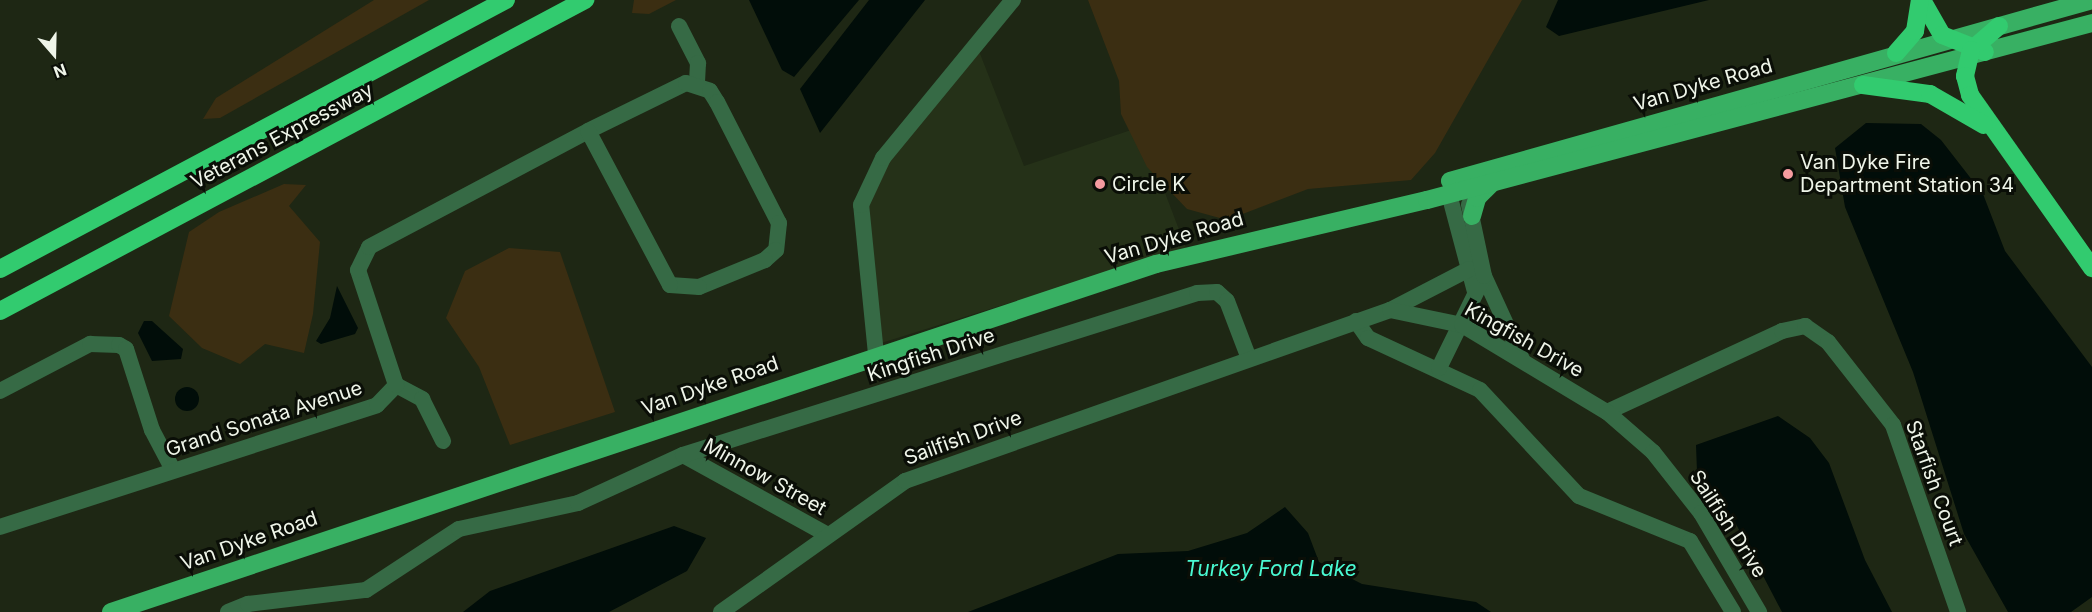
<!DOCTYPE html>
<html>
<head>
<meta charset="utf-8">
<style>
  body { margin:0 }
  #map { position:relative; width:2092px; height:612px; overflow:hidden; background:#1e2714; font-family:Inter,sans-serif }
  div>[style] { position:absolute }
  [style*='--x'] { left:calc(var(--x)*1px); top:calc(var(--y)*1px); width:calc(var(--w)*1px); rotate:calc(var(--a)*1deg) }
  .built>* { inset:0; background:#253118 }
  .green>* { inset:0; background:#3b2e12 }
  .water>* { inset:0; background:#010d09 }
  .round { border-radius:50% }
  .minor>* { height:16px; margin:-8px; padding:0 8px; transform-origin:8px; border-radius:8px; background:#366a45 }
  .major>* { height:18px; margin:-9px; padding:0 9px; transform-origin:9px; border-radius:9px; background:#38b063 }
  .highway>* { height:18px; margin:-9px; padding:0 9px; transform-origin:9px; border-radius:9px; background:#32cb6f }
  .dots>* { width:16px; height:16px; translate:-50% -50%; box-sizing:border-box; border:3px solid #0a0e07; border-radius:50% }
  span { translate:-50% -50%; white-space:nowrap; text-align:center; line-height:1.15; -webkit-text-stroke:6px #0a0e07; paint-order:stroke }
  .street-label { font-size:20px; color:#eff5e9 }
  .poi-label { font-size:20px; color:#eff5e9 }
  .left { translate:0 -50%; text-align:left }
  .water-label { font-size:21px; color:#49f9d2; font-style:italic }
  .north { position:absolute; left:24px; top:24px; width:60px; height:60px; -webkit-text-stroke:4px #0a0e07; paint-order:stroke; rotate:160deg; font-size:16px; font-weight:700; line-height:24px; text-align:center; color:#eff5e9 }
  .north::after { content:''; display:block; margin:auto; width:21px; height:27px; background:#eff5e9; clip-path:polygon(50% 0,100% 100%,50% 72%,0 100%) }
</style>
</head>
<body>
<div id="map">
  <div class="built">
    <div style="clip-path:polygon(977px 46px,1024px 166px,1140px 127px,1186px 248px,878px 344px,865px 205px,888px 158px)"></div>
  </div>
  <div class="green">
    <div style="clip-path:polygon(374px 0,429px 0,220px 118px,203px 119px,216px 98px)"></div>
    <div style="clip-path:polygon(634px 0,676px 0,649px 14px,632px 13px)"></div>
    <div style="clip-path:polygon(1088px 0,1522px 0,1435px 153px,1411px 180px,1308px 189px,1227px 220px,1187px 209px,1147px 167px,1121px 114px,1119px 81px)"></div>
    <div style="clip-path:polygon(284px 184px,306px 185px,289px 206px,320px 242px,313px 314px,304px 353px,265px 344px,240px 364px,202px 348px,169px 316px,189px 232px,219px 212px)"></div>
    <div style="clip-path:polygon(509px 248px,560px 252px,615px 412px,510px 445px,479px 367px,446px 318px,465px 271px)"></div>
  </div>
  <div class="water">
    <div style="clip-path:polygon(749px 0,859px 0,794px 77px,782px 70px)"></div>
    <div style="clip-path:polygon(869px 0,925px 0,820px 133px,800px 89px)"></div>
    <div style="clip-path:polygon(1558px 0,1709px 0,1559px 36px,1546px 27px)"></div>
    <div style="clip-path:polygon(1866px 123px,1921px 124px,1941px 140px,1983px 194px,2005px 251px,2092px 367px,2092px 597px,2071px 612px,2008px 612px,1964px 534px,1913px 372px,1845px 207px,1835px 148px)"></div>
    <div style="clip-path:polygon(337px 286px,358px 328px,355px 334px,321px 344px,316px 341px,330px 318px)"></div>
    <div style="clip-path:polygon(144px 321px,152px 321px,183px 349px,181px 359px,152px 361px,138px 333px)"></div>
    <div class="round" style="left:175px;top:387px;width:24px;height:24px"></div>
    <div style="clip-path:polygon(1778px 416px,1810px 438px,1829px 463px,1865px 560px,1892px 612px,1782px 612px,1736px 524px,1697px 472px,1696px 445px)"></div>
    <div style="clip-path:polygon(1285px 507px,1308px 533px,1319px 562px,1362px 584px,1476px 602px,1491px 612px,968px 612px,1118px 554px,1188px 551px,1247px 533px)"></div>
    <div style="clip-path:polygon(674px 526px,706px 538px,687px 571px,609px 612px,463px 612px,490px 591px)"></div>
  </div>
  <div class="minor">
    <div style="--x:679;--y:26;--w:42;--a:62.8"></div>
    <div style="--x:698;--y:63;--w:21;--a:93"></div>
    <div style="--x:1454;--y:182;--w:13;--a:113"></div>
    <div style="--x:1449;--y:194;--w:101;--a:75.1"></div>
    <div style="--x:1484;--y:276;--w:91;--a:65.4"></div>
    <div style="--x:1390;--y:310;--w:89;--a:-27.4"></div>
    <div style="--x:1356;--y:321;--w:21;--a:55"></div>
    <div style="--x:1368;--y:338;--w:123;--a:24.9"></div>
    <div style="--x:1480;--y:390;--w:145;--a:47"></div>
    <div style="--x:1579;--y:496;--w:120;--a:22.1"></div>
    <div style="--x:1690;--y:541;--w:83;--a:58.8"></div>
    <div style="--x:876;--y:354;--w:150;--a:-95.7"></div>
    <div style="--x:861;--y:205;--w:52;--a:-64.9"></div>
    <div style="--x:883;--y:158;--w:205;--a:-50.6"></div>
    <div style="--x:1439;--y:368;--w:102;--a:-63.9"></div>
    <div style="--x:1484;--y:276;--w:73;--a:-101.9"></div>
    <div style="--x:396;--y:385;--w:30;--a:28"></div>
    <div style="--x:422;--y:399;--w:47;--a:63.4"></div>
    <div style="--x:0;--y:391;--w:102;--a:-27.6"></div>
    <div style="--x:90;--y:344;--w:29;--a:2"></div>
    <div style="--x:119;--y:345;--w:8;--a:30"></div>
    <div style="--x:126;--y:349;--w:85;--a:72.2"></div>
    <div style="--x:152;--y:430;--w:45;--a:62.3"></div>
    <div style="--x:1607;--y:412;--w:193;--a:-24.8"></div>
    <div style="--x:1782;--y:331;--w:24;--a:-12"></div>
    <div style="--x:1805;--y:326;--w:28;--a:35"></div>
    <div style="--x:1828;--y:342;--w:105;--a:51.9"></div>
    <div style="--x:1893;--y:425;--w:198;--a:70.8"></div>
    <div style="--x:683;--y:455;--w:166;--a:28.9"></div>
    <div style="--x:0;--y:527;--w:396;--a:-17.9"></div>
    <div style="--x:377;--y:405;--w:28;--a:-46"></div>
    <div style="--x:396;--y:385;--w:121;--a:-108.3"></div>
    <div style="--x:358;--y:270;--w:25;--a:-64"></div>
    <div style="--x:369;--y:247;--w:248;--a:-27.9"></div>
    <div style="--x:588;--y:131;--w:109;--a:-26.1"></div>
    <div style="--x:686;--y:83;--w:25;--a:18"></div>
    <div style="--x:710;--y:91;--w:13;--a:58"></div>
    <div style="--x:717;--y:102;--w:136;--a:62.9"></div>
    <div style="--x:779;--y:223;--w:27;--a:96"></div>
    <div style="--x:776;--y:250;--w:15;--a:138"></div>
    <div style="--x:765;--y:260;--w:71;--a:157.8"></div>
    <div style="--x:699;--y:287;--w:29;--a:-176"></div>
    <div style="--x:670;--y:285;--w:174;--a:-118"></div>
    <div style="--x:228;--y:612;--w:22;--a:-22"></div>
    <div style="--x:248;--y:604;--w:119;--a:-6.8"></div>
    <div style="--x:366;--y:590;--w:111;--a:-33.3"></div>
    <div style="--x:459;--y:529;--w:122;--a:-12.3"></div>
    <div style="--x:578;--y:503;--w:115;--a:-24.6"></div>
    <div style="--x:683;--y:455;--w:539;--a:-17.49"></div>
    <div style="--x:1197;--y:293;--w:20;--a:-3"></div>
    <div style="--x:1217;--y:292;--w:13;--a:42"></div>
    <div style="--x:1227;--y:301;--w:59;--a:69.1"></div>
    <div style="--x:721;--y:612;--w:226;--a:-35.4"></div>
    <div style="--x:905;--y:481;--w:514;--a:-19.42"></div>
    <div style="--x:1390;--y:310;--w:74;--a:11.8"></div>
    <div style="--x:1462;--y:325;--w:169;--a:31"></div>
    <div style="--x:1607;--y:412;--w:61;--a:41"></div>
    <div style="--x:1653;--y:452;--w:78;--a:51.8"></div>
    <div style="--x:1701;--y:513;--w:115;--a:59.6"></div>
  </div>
  <div class="major">
    <div style="--x:1450;--y:181;--w:667;--a:-15.74"></div>
    <div style="--x:1472;--y:216;--w:19;--a:-74"></div>
    <div style="--x:1477;--y:198;--w:21;--a:-45"></div>
    <div style="--x:111;--y:612;--w:1101;--a:-18.42"></div>
    <div style="--x:1156;--y:264;--w:278;--a:-13.3"></div>
    <div style="--x:1427;--y:200;--w:688;--a:-14.9"></div>
  </div>
  <div class="highway">
    <div style="--x:1922;--y:0;--w:40;--a:60.3"></div>
    <div style="--x:1942;--y:35;--w:46;--a:21.6"></div>
    <div style="--x:1999;--y:26;--w:37;--a:139"></div>
    <div style="--x:1971;--y:50;--w:27;--a:103"></div>
    <div style="--x:1965;--y:76;--w:20;--a:75"></div>
    <div style="--x:1970;--y:95;--w:212;--a:54.8"></div>
    <div style="--x:1896;--y:53;--w:29;--a:-49"></div>
    <div style="--x:1915;--y:31;--w:31;--a:-81"></div>
    <div style="--x:1863;--y:85;--w:68;--a:7.7"></div>
    <div style="--x:1930;--y:94;--w:62;--a:29.9"></div>
    <div style="--x:0;--y:269;--w:573;--a:-28"></div>
    <div style="--x:0;--y:311;--w:663;--a:-28"></div>
  </div>
  <div class="dots">
    <div style="left:1788px;top:174px;background:#f59b9f"></div>
    <div style="left:1100px;top:184px;background:#f59b9f"></div>
  </div>
  <div class="street-label">
    <span style="left:1703px;top:85px;rotate:-16deg">Van Dyke Road</span>
    <span style="left:282px;top:136px;rotate:-28deg">Veterans Expressway</span>
    <span style="left:1174px;top:238px;rotate:-16deg">Van Dyke Road</span>
    <span style="left:1524px;top:340px;rotate:29deg">Kingfish Drive</span>
    <span style="left:931px;top:355px;rotate:-18deg">Kingfish Drive</span>
    <span style="left:710px;top:386px;rotate:-19deg">Van Dyke Road</span>
    <span style="left:264px;top:419px;rotate:-18deg">Grand Sonata Avenue</span>
    <span style="left:963px;top:438px;rotate:-20deg">Sailfish Drive</span>
    <span style="left:765px;top:477px;rotate:29deg">Minnow Street</span>
    <span style="left:1934px;top:483px;rotate:70deg">Starfish Court</span>
    <span style="left:1728px;top:524px;rotate:57deg">Sailfish Drive</span>
    <span style="left:249px;top:541px;rotate:-19deg">Van Dyke Road</span>
  </div>
  <div class="poi-label">
    <span class="left" style="left:1800px;top:174px">Van Dyke Fire<br>Department Station 34</span>
    <span class="left" style="left:1112px;top:184px">Circle K</span>
  </div>
  <div class="water-label">
    <span style="left:1271px;top:569px">Turkey Ford Lake</span>
  </div>
  <div class="north">N</div>
</div>
</body>
</html>
